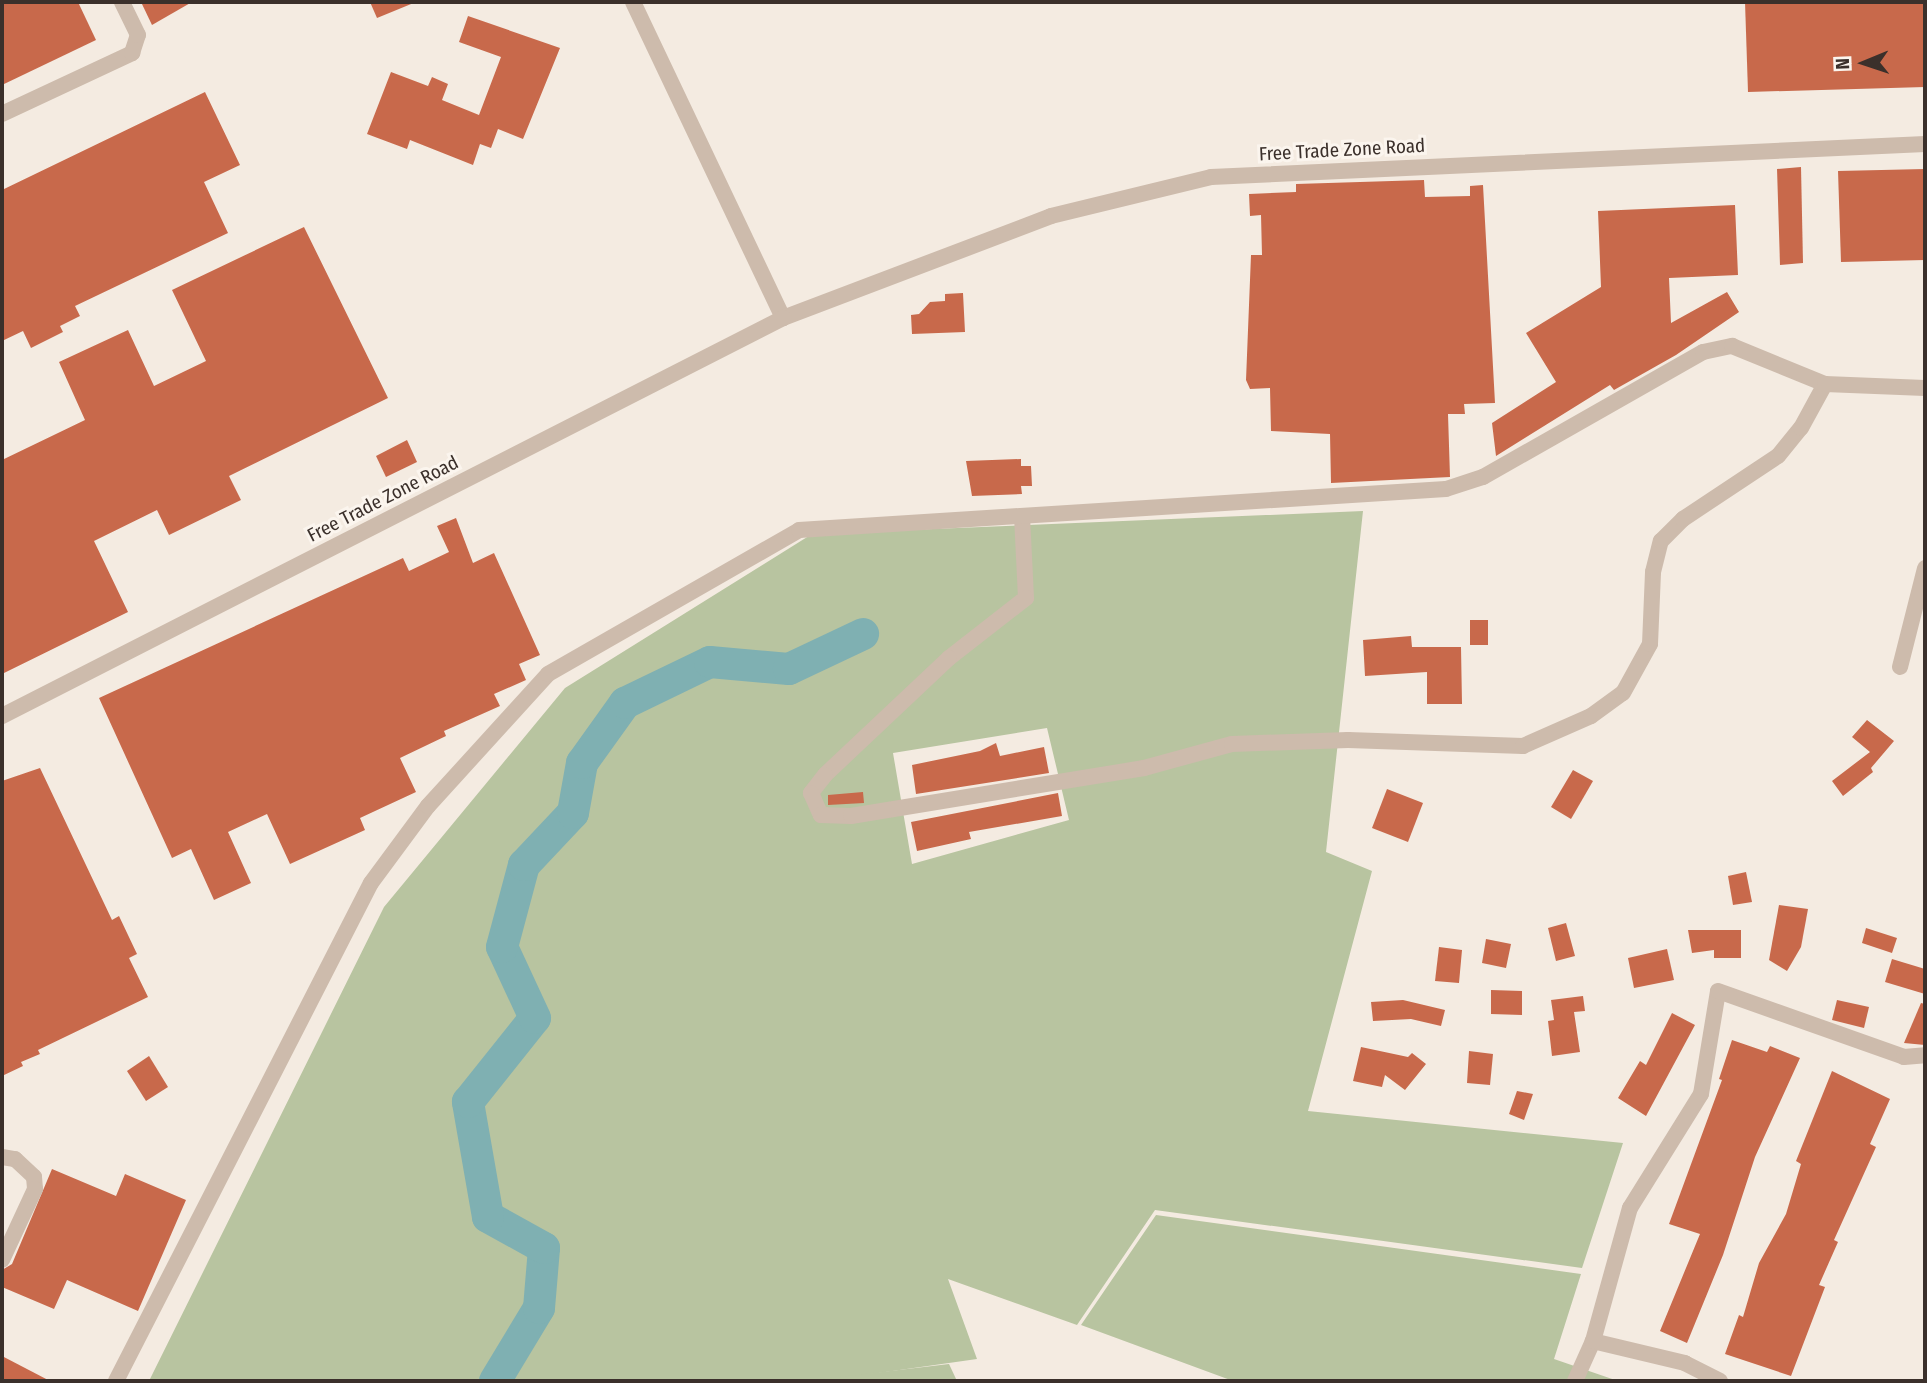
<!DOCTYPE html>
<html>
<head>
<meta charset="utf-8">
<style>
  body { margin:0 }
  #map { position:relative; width:1927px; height:1383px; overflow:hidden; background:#f4ebe1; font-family:"Fira Sans Condensed",sans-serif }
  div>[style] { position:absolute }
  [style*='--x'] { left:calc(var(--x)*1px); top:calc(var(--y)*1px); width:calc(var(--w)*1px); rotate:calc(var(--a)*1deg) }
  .green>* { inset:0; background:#b8c4a0 }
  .river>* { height:32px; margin:-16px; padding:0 16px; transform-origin:16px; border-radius:16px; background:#7fb0b2 }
  .building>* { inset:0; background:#c8694b }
  .minor>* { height:16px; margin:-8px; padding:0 8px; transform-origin:8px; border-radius:8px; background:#cdbbac }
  span { translate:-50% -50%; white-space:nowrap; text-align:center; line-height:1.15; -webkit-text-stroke:6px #fbf5ee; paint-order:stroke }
  .street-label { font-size:19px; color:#3b302b }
  .frame { position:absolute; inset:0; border:4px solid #3b302b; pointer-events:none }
  .north { position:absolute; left:1829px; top:28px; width:70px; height:70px; -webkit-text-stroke:5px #fbf5ee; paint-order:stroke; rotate:268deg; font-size:19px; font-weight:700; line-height:28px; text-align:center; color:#3b302b }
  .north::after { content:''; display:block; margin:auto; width:24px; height:32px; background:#3b302b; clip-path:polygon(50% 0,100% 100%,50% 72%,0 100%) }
</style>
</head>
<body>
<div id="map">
  <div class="green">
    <div style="clip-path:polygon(evenodd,1363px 511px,1326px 852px,1372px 871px,1308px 1111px,1623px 1143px,1582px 1268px,1155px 1210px,1077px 1325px,948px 1279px,977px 1359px,822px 1381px,149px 1381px,384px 907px,565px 688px,812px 534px,1363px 511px,1047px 728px,1069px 820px,912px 864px,893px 753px,1047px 728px)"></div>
    <div style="clip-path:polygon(1156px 1215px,1581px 1274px,1554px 1359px,1618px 1381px,1233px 1381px,1081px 1325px)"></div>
    <div style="clip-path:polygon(949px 1364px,957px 1381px,823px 1381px,823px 1379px)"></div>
  </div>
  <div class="river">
    <div style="--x:495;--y:1381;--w:85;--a:-58.9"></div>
    <div style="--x:539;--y:1308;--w:60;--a:-85.2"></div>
    <div style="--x:544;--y:1248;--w:64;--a:-151"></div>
    <div style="--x:488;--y:1217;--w:117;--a:-99.9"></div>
    <div style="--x:468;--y:1102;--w:107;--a:-51.4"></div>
    <div style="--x:535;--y:1018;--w:78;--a:-114.9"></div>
    <div style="--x:502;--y:947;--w:85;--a:-75"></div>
    <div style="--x:524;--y:865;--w:71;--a:-46.7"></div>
    <div style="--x:573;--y:813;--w:51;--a:-79.8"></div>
    <div style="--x:582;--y:763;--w:74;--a:-54.4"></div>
    <div style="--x:625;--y:703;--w:94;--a:-25.8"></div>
    <div style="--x:710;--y:662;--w:79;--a:5.1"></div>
    <div style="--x:789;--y:669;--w:82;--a:-25.3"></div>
  </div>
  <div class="building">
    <div style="clip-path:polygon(2px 2px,78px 2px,96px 40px,2px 85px)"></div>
    <div style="clip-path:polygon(141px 2px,192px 2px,152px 25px)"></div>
    <div style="clip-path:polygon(370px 2px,416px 2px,377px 18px)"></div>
    <div style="clip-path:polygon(1745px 2px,1925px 2px,1925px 87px,1748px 92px)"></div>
    <div style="clip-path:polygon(468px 16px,560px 48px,523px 139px,498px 129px,491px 148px,480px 144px,473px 165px,410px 140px,407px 149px,367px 134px,391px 72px,428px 86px,432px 77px,448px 84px,442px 100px,479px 115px,501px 57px,459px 42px)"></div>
    <div style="clip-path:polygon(205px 92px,240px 165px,204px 182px,228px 233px,75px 306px,80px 316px,60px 326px,63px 332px,31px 348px,23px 331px,2px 341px,2px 190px)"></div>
    <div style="clip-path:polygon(1801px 167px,1803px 263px,1780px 265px,1777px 169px)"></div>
    <div style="clip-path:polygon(1925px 169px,1925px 260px,1841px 262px,1838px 171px)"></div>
    <div style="clip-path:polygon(1424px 180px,1425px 197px,1470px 196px,1470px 186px,1483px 185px,1495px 403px,1464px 404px,1465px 414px,1448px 414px,1450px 477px,1331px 483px,1330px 434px,1271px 431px,1270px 388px,1250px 389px,1246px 380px,1251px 255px,1262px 255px,1261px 215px,1250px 216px,1249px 194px,1296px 192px,1296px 184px)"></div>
    <div style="clip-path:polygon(1735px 205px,1738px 275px,1669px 278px,1671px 323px,1727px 292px,1739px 312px,1676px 355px,1614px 390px,1610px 385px,1496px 456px,1492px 423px,1556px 382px,1526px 333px,1601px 287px,1598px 211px)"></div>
    <div style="clip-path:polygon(304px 227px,388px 398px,229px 476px,241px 500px,169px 535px,157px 510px,94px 541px,128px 612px,2px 674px,2px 460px,85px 420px,59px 362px,128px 330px,154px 386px,206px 361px,172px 290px)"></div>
    <div style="clip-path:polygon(963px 293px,965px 332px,912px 334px,911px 315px,919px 314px,930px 302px,945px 301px,945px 294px)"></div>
    <div style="clip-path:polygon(407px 440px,417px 462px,386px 477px,376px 456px)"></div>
    <div style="clip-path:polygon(1021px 459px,1021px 466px,1031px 466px,1032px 486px,1021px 486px,1022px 494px,972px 496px,966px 461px)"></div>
    <div style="clip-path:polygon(456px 518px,473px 563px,494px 553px,540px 655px,519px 664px,526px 680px,494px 694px,500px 706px,444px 731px,446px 736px,400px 758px,416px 792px,360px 818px,365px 830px,290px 864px,267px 814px,228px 832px,251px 883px,214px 900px,191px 849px,172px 858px,99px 698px,403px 558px,409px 571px,449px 552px,437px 526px)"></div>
    <div style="clip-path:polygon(1470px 620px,1488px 620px,1488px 645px,1470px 645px)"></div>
    <div style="clip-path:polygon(1411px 636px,1412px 647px,1461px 647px,1462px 704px,1427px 704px,1427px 672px,1365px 676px,1363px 640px)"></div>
    <div style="clip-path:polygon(1867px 720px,1894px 741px,1871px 768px,1873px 772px,1843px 796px,1832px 781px,1870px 752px,1852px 737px)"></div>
    <div style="clip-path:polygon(996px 743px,1000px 756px,1044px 747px,1049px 773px,916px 794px,912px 765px,980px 751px)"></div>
    <div style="clip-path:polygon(40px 768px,112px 920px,119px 916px,137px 954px,129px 958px,148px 997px,38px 1050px,40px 1054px,21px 1062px,23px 1066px,2px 1076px,2px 781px)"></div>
    <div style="clip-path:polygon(1573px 770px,1593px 781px,1571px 819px,1551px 807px)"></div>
    <div style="clip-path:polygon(1387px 789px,1423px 803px,1408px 842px,1372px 828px)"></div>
    <div style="clip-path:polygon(863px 792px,864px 803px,828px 805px,828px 795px)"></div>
    <div style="clip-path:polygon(1058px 793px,1062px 816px,969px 832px,971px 839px,917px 851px,911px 822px)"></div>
    <div style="clip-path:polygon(1746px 872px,1752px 902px,1733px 905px,1728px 876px)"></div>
    <div style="clip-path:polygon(1779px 905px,1808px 909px,1801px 947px,1787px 971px,1769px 960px)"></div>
    <div style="clip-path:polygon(1566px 923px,1575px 956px,1556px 961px,1548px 928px)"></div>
    <div style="clip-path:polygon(1866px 928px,1897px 938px,1892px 953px,1862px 943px)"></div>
    <div style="clip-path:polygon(1688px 930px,1741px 930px,1741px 958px,1714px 958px,1714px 950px,1692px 953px)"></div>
    <div style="clip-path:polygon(1486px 939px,1511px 944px,1506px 968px,1482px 963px)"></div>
    <div style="clip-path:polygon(1439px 947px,1462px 950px,1459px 983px,1435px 981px)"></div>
    <div style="clip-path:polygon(1667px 949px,1674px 980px,1634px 988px,1628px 958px)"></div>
    <div style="clip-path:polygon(1892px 959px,1925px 969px,1925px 994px,1885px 982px)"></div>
    <div style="clip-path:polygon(1491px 990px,1522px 991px,1522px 1015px,1491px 1014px)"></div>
    <div style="clip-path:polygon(1583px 996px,1585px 1011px,1574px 1012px,1580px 1052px,1552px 1056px,1548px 1021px,1554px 1020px,1551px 1000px)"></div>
    <div style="clip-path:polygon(1403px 1000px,1445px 1010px,1441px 1026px,1411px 1019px,1373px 1021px,1371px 1002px)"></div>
    <div style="clip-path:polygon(1837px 1000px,1869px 1007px,1864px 1028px,1832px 1020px)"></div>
    <div style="clip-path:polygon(1921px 1003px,1925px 1004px,1925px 1045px,1904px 1043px)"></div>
    <div style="clip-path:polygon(1672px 1013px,1695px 1025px,1646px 1116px,1618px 1098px,1640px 1061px,1646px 1065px)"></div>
    <div style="clip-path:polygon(1732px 1040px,1767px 1052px,1770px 1046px,1800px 1058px,1755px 1157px,1723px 1255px,1687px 1343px,1660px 1331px,1700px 1234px,1669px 1224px,1722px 1080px,1719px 1079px)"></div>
    <div style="clip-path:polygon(1361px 1047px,1408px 1057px,1412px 1053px,1426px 1064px,1405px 1090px,1385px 1075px,1382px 1087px,1353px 1081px)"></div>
    <div style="clip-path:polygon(1469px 1051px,1493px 1054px,1490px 1085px,1467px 1083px)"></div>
    <div style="clip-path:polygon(149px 1056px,168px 1087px,146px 1101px,127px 1071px)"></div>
    <div style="clip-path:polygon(1832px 1071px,1890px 1099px,1870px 1144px,1876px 1147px,1834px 1240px,1838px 1242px,1819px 1285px,1825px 1287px,1791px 1376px,1725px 1354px,1739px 1315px,1743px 1317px,1759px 1263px,1786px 1214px,1801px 1164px,1796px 1161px)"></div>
    <div style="clip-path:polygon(1517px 1091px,1533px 1094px,1524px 1120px,1509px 1114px)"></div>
    <div style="clip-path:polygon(52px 1169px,116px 1196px,125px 1174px,186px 1200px,138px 1311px,67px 1280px,54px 1309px,2px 1287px,2px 1270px,12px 1264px)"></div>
    <div style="clip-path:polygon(2px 1356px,50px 1381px,2px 1381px)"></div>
  </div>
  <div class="minor">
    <div style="--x:633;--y:2;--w:350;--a:64.6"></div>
    <div style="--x:783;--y:318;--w:287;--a:-20.8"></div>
    <div style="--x:1051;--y:216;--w:165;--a:-13.7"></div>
    <div style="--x:1211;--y:177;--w:715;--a:-2.65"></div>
    <div style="--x:2;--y:114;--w:144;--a:-25.1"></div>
    <div style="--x:132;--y:53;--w:19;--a:-72"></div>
    <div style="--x:138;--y:35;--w:37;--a:-116"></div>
    <div style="--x:1022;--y:516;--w:82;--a:87.2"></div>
    <div style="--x:1026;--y:598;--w:98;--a:142.1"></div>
    <div style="--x:949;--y:658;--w:170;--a:136.7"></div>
    <div style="--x:825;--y:775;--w:23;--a:128"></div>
    <div style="--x:811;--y:793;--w:24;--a:66"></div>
    <div style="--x:821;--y:815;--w:30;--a:2"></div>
    <div style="--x:851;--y:816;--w:297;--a:-9.3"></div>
    <div style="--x:1144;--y:768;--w:91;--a:-15.3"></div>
    <div style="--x:1232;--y:744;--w:116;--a:-2"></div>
    <div style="--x:1348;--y:740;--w:175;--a:2"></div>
    <div style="--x:1523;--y:746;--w:74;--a:-23.8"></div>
    <div style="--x:1591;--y:716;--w:39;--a:-36"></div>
    <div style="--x:1623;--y:693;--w:56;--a:-61.1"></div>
    <div style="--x:1650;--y:644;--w:72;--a:-87.6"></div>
    <div style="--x:1653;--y:572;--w:32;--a:-76"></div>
    <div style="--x:1661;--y:541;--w:31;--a:-45"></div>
    <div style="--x:1683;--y:519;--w:114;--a:-33.6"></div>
    <div style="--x:1778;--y:456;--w:36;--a:-51"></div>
    <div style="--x:1801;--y:428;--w:50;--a:-61.4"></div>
    <div style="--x:1900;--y:667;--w:102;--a:-75.8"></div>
    <div style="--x:2;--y:716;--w:877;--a:-27"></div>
    <div style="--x:2;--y:1157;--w:13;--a:9"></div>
    <div style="--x:15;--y:1159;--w:26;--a:43"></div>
    <div style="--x:34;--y:1177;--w:12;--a:85"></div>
    <div style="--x:35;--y:1189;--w:78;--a:114.9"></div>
    <div style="--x:116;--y:1381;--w:559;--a:-62.89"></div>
    <div style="--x:371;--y:883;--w:96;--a:-53.5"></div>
    <div style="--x:428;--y:806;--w:178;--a:-47.7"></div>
    <div style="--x:548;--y:674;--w:289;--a:-29.8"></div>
    <div style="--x:799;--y:530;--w:648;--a:-3.63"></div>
    <div style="--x:1446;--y:489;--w:39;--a:-18"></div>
    <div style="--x:1483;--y:477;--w:253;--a:-29.6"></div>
    <div style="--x:1703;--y:352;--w:30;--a:-12"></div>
    <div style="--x:1732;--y:346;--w:100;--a:22.2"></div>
    <div style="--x:1825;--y:384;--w:100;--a:2.3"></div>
    <div style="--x:1575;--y:1381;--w:44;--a:-65.8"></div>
    <div style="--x:1720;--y:1381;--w:39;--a:-153"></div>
    <div style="--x:1685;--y:1363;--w:95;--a:-166.6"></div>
    <div style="--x:1593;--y:1341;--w:138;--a:-74.5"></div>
    <div style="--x:1630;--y:1208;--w:134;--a:-58.1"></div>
    <div style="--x:1701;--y:1094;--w:104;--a:-80.6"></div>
    <div style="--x:1718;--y:991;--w:197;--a:19.5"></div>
    <div style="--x:1904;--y:1057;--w:21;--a:-5"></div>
  </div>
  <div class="street-label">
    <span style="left:1342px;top:150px;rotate:-3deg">Free Trade Zone Road</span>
    <span style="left:383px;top:499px;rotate:-27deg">Free Trade Zone Road</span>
  </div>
  <div class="frame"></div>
  <div class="north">N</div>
</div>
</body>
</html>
